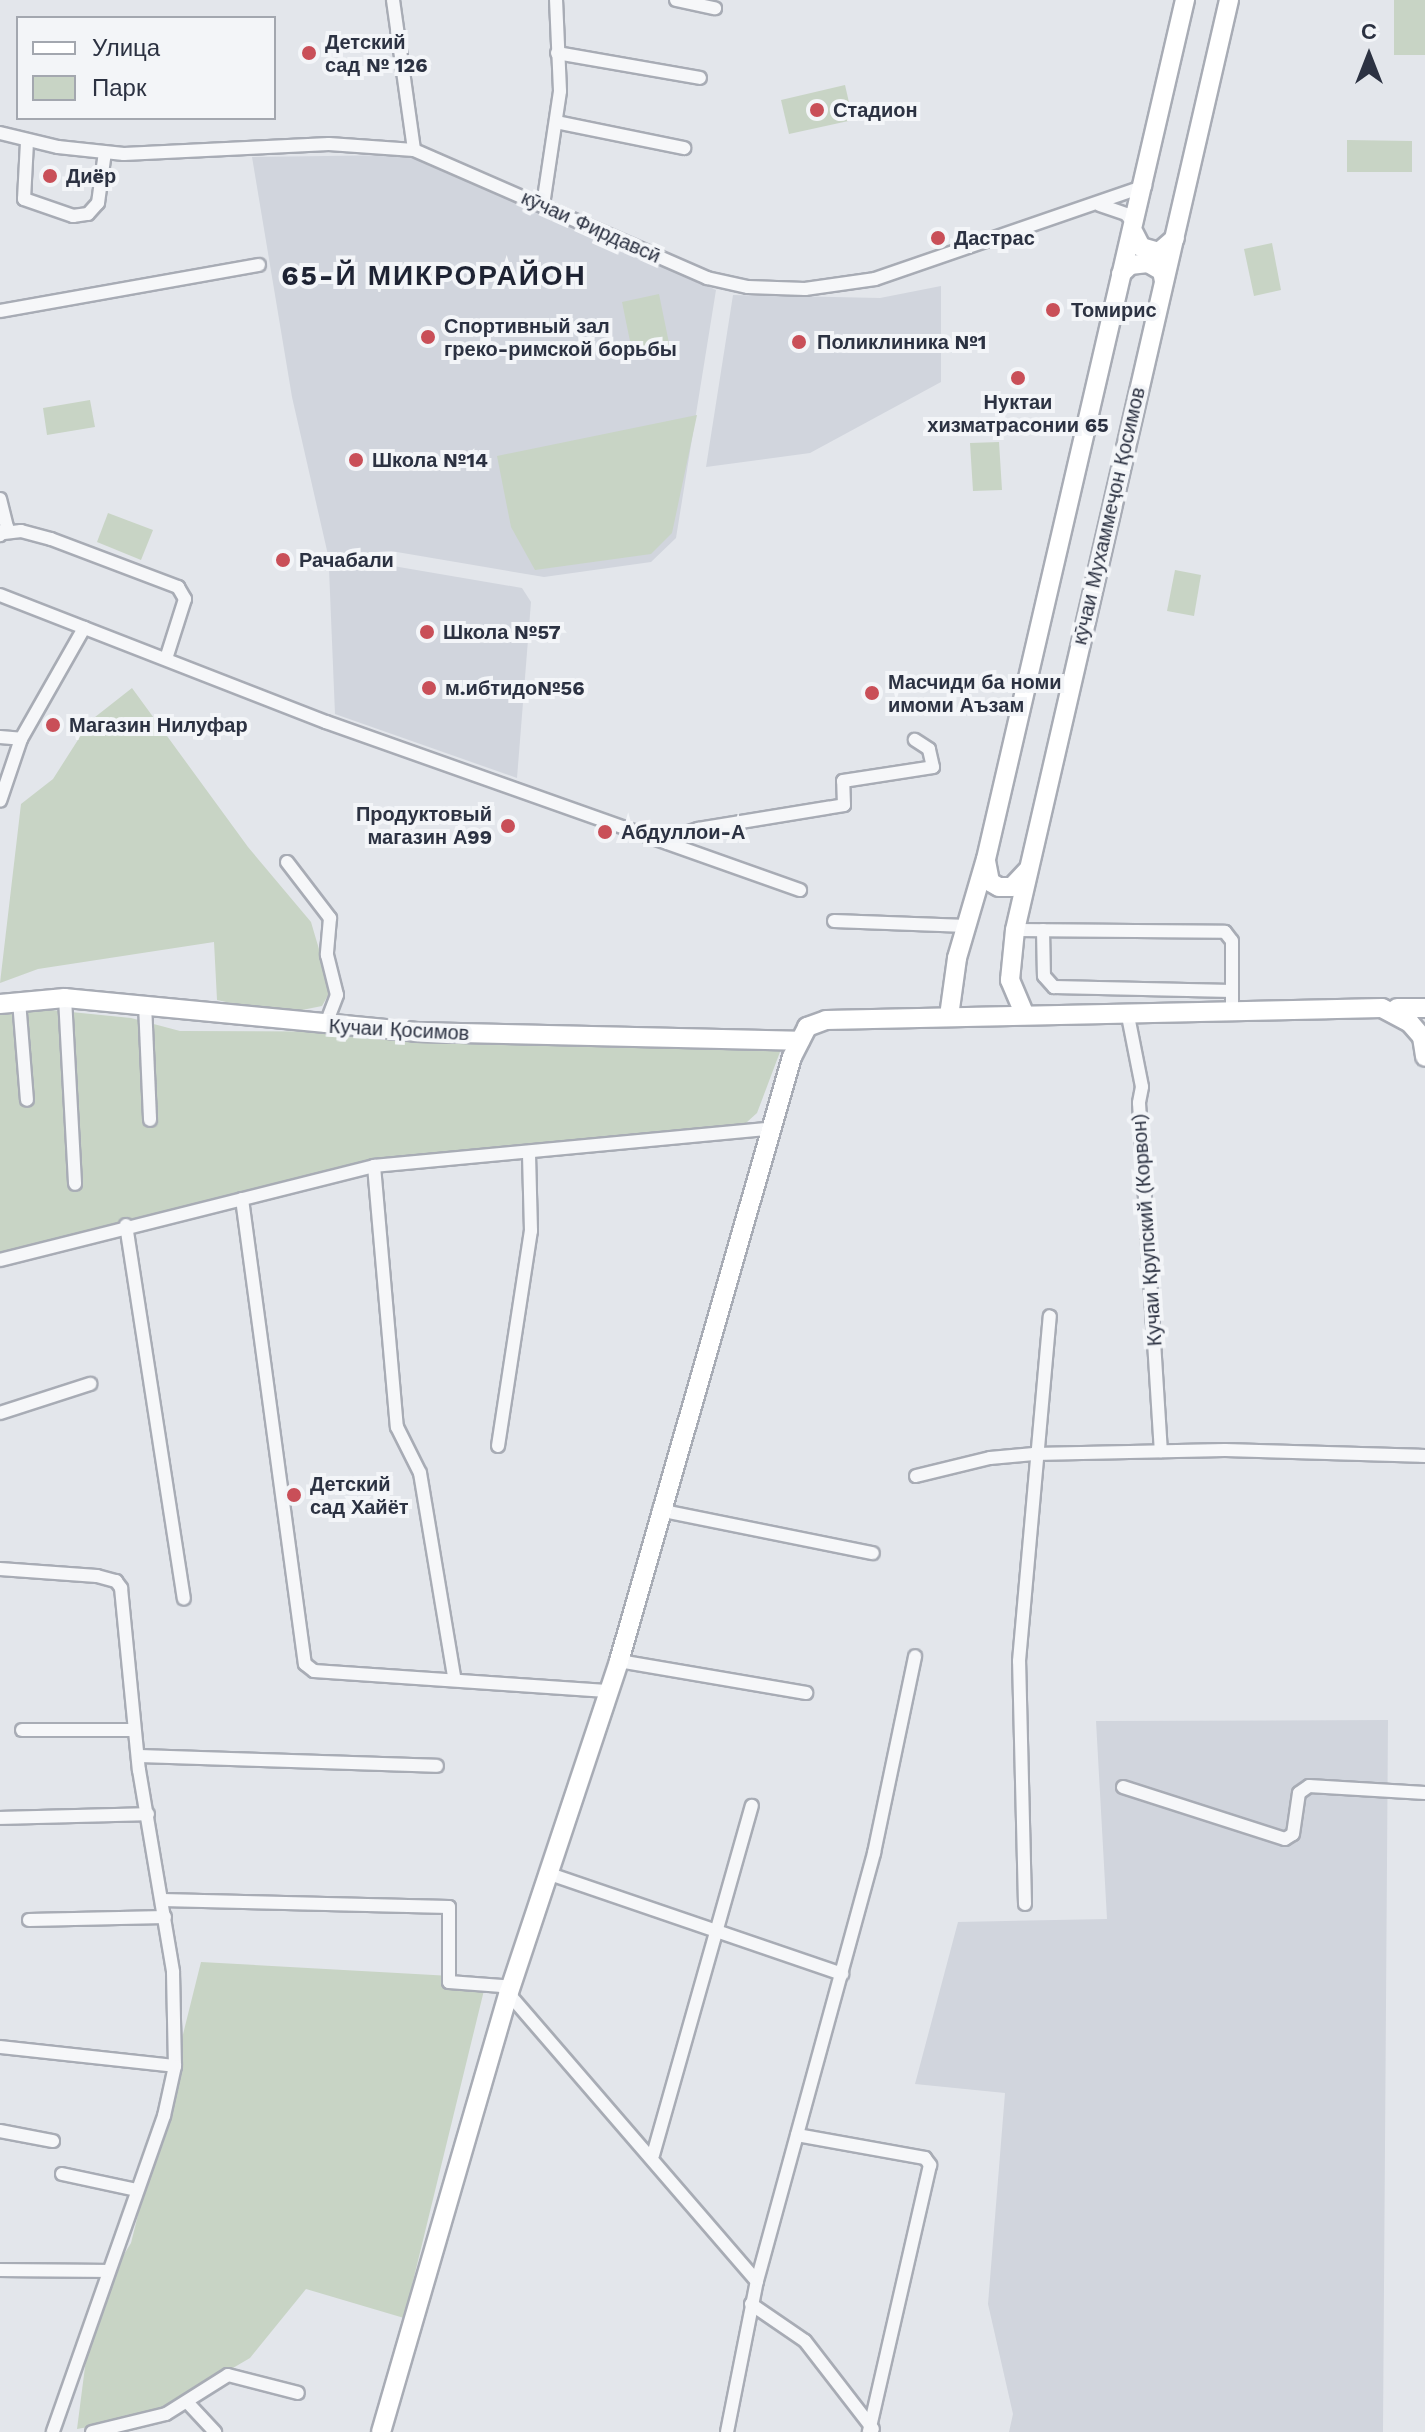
<!DOCTYPE html>
<html>
<head>
<meta charset="utf-8">
<style>
  body { margin:0 }
  #map { position:relative; width:1425px; height:2432px; overflow:hidden; background:#e3e6eb; font-family:"Work Sans",sans-serif }
  div>[style] { position:absolute }
  [style*='--x'] { left:calc(var(--x)*1px); top:calc(var(--y)*1px); width:calc(var(--w)*1px); rotate:calc(var(--a)*1deg) }
  .built>* { inset:0; background:#d1d5dd }
  .green>* { inset:0; background:#c8d4c5 }
  .roads { filter:drop-shadow(2px 0 #a8acb5) drop-shadow(-2px 0 #a8acb5) drop-shadow(0 2px #a8acb5) drop-shadow(0 -2px #a8acb5) }
  .street>* { height:12px; margin:-6px; padding:0 6px; transform-origin:6px; border-radius:6px; background:#f6f7f9 }
  .secondary>* { height:18px; margin:-9px; padding:0 9px; transform-origin:9px; border-radius:9px; background:#fff }
  .dots>* { width:22px; height:22px; translate:-50% -50%; box-sizing:border-box; border:4px solid #f3f5f8; border-radius:50% }
  span { translate:-50% -50%; white-space:nowrap; text-align:center; line-height:1.15; -webkit-text-stroke:8px #f3f5f8; paint-order:stroke }
  .poi-label { font-size:20px; color:#2c3242; font-weight:700 }
  .left { translate:0 -50%; text-align:left }
  .right { translate:-100% -50%; text-align:right }
  .street-label { font-size:20px; color:#2c3242 }
  .district-label { font-size:28px; color:#1e2333; font-weight:700; letter-spacing:2px }
  .legend { position:absolute; left:16px; top:16px; width:260px; height:104px; box-sizing:border-box; background:#f3f5f8; border:2px solid #a3a7af; margin:0; padding:10px 14px; list-style:none; font-size:24px; color:#2c3242 }
  .legend li { display:flex; align-items:center; gap:16px; height:40px }
  .legend b { width:40px; border:2px solid #a3a7af }
  .north { position:absolute; left:1329px; top:16px; width:80px; height:80px; -webkit-text-stroke:6px #f3f5f8; paint-order:stroke; rotate:0deg; font-size:22px; font-weight:700; line-height:32px; text-align:center; color:#2c3242 }
  .north::after { content:''; display:block; margin:auto; width:28px; height:36px; background:#2c3242; clip-path:polygon(50% 0,100% 100%,50% 72%,0 100%) }
</style>
</head>
<body>
<div id="map">
  <div class="built">
    <div style="clip-path:polygon(397px 155px,436px 164px,716px 290px,676px 538px,651px 562px,544px 577px,391px 551px,328px 555px,292px 397px,252px 157px)"></div>
    <div style="clip-path:polygon(941px 286px,941px 382px,810px 453px,706px 467px,733px 295px,880px 298px)"></div>
    <div style="clip-path:polygon(393px 566px,522px 588px,531px 602px,517px 778px,335px 714px,329px 569px)"></div>
    <div style="clip-path:polygon(1388px 1720px,1383px 2432px,1009px 2432px,1013px 2414px,988px 2304px,1005px 2093px,915px 2084px,958px 1922px,1107px 1919px,1096px 1721px)"></div>
  </div>
  <div class="green">
    <div style="clip-path:polygon(1394px 0,1425px 0,1425px 55px,1394px 55px)"></div>
    <div style="clip-path:polygon(845px 85px,853px 120px,789px 134px,781px 100px)"></div>
    <div style="clip-path:polygon(1347px 140px,1412px 141px,1412px 172px,1347px 172px)"></div>
    <div style="clip-path:polygon(1272px 243px,1281px 290px,1254px 296px,1244px 249px)"></div>
    <div style="clip-path:polygon(659px 294px,670px 348px,633px 356px,622px 302px)"></div>
    <div style="clip-path:polygon(90px 400px,95px 427px,47px 435px,43px 408px)"></div>
    <div style="clip-path:polygon(697px 415px,672px 533px,651px 554px,535px 570px,511px 527px,497px 456px)"></div>
    <div style="clip-path:polygon(999px 442px,1002px 490px,973px 491px,970px 443px)"></div>
    <div style="clip-path:polygon(108px 513px,153px 530px,141px 560px,97px 542px)"></div>
    <div style="clip-path:polygon(1175px 570px,1201px 575px,1194px 616px,1167px 611px)"></div>
    <div style="clip-path:polygon(132px 688px,248px 847px,311px 922px,331px 990px,322px 1006px,282px 1014px,217px 1000px,214px 942px,38px 969px,0 983px,21px 804px,53px 779px,90px 721px)"></div>
    <div style="clip-path:polygon(21px 1007px,131px 1018px,180px 1031px,415px 1032px,783px 1044px,757px 1113px,737px 1131px,379px 1166px,0 1267px,0 1011px)"></div>
    <div style="clip-path:polygon(201px 1962px,487px 1978px,404px 2318px,306px 2289px,250px 2358px,151px 2416px,77px 2429px,89px 2336px,108px 2280px,131px 2243px)"></div>
  </div>
  <div class="roads">
    <div class="street">
      <div style="--x:393;--y:0;--w:151;--a:82"></div>
      <div style="--x:676;--y:0;--w:40;--a:12"></div>
      <div style="--x:557;--y:53;--w:145;--a:9.9"></div>
      <div style="--x:556;--y:122;--w:131;--a:11.5"></div>
      <div style="--x:0;--y:133;--w:60;--a:13.6"></div>
      <div style="--x:58;--y:147;--w:66;--a:6.1"></div>
      <div style="--x:124;--y:154;--w:205;--a:-2.8"></div>
      <div style="--x:329;--y:144;--w:85;--a:4"></div>
      <div style="--x:414;--y:150;--w:320;--a:23.6"></div>
      <div style="--x:707;--y:278;--w:42;--a:12.4"></div>
      <div style="--x:748;--y:287;--w:57;--a:2"></div>
      <div style="--x:805;--y:289;--w:71;--a:-8.1"></div>
      <div style="--x:875;--y:279;--w:286;--a:-19"></div>
      <div style="--x:27;--y:142;--w:57;--a:93"></div>
      <div style="--x:24;--y:199;--w:52;--a:19.1"></div>
      <div style="--x:73;--y:216;--w:15;--a:-8"></div>
      <div style="--x:88;--y:214;--w:15;--a:-48"></div>
      <div style="--x:98;--y:203;--w:51;--a:-82.2"></div>
      <div style="--x:543;--y:205;--w:115;--a:-81.5"></div>
      <div style="--x:560;--y:91;--w:91;--a:-92.5"></div>
      <div style="--x:1100;--y:205;--w:28;--a:19"></div>
      <div style="--x:1126;--y:214;--w:14;--a:51"></div>
      <div style="--x:0;--y:311;--w:263;--a:-10.1"></div>
      <div style="--x:0;--y:499;--w:29;--a:76"></div>
      <div style="--x:7;--y:527;--w:11;--a:131"></div>
      <div style="--x:4;--y:533;--w:17;--a:-7"></div>
      <div style="--x:21;--y:531;--w:31;--a:15"></div>
      <div style="--x:51;--y:539;--w:136;--a:20.7"></div>
      <div style="--x:178;--y:587;--w:14;--a:60"></div>
      <div style="--x:185;--y:599;--w:63;--a:107.6"></div>
      <div style="--x:0;--y:595;--w:350;--a:21.3"></div>
      <div style="--x:326;--y:722;--w:503;--a:19.52"></div>
      <div style="--x:0;--y:737;--w:21;--a:5"></div>
      <div style="--x:21;--y:739;--w:65;--a:108.7"></div>
      <div style="--x:21;--y:739;--w:128;--a:-60.4"></div>
      <div style="--x:664;--y:840;--w:36;--a:-18"></div>
      <div style="--x:698;--y:829;--w:148;--a:-9.3"></div>
      <div style="--x:844;--y:805;--w:24;--a:-92"></div>
      <div style="--x:843;--y:781;--w:91;--a:-8.8"></div>
      <div style="--x:933;--y:767;--w:18;--a:-103"></div>
      <div style="--x:929;--y:749;--w:17;--a:-147"></div>
      <div style="--x:287;--y:862;--w:71;--a:52.5"></div>
      <div style="--x:330;--y:918;--w:37;--a:95"></div>
      <div style="--x:327;--y:955;--w:41;--a:76"></div>
      <div style="--x:337;--y:995;--w:33;--a:111"></div>
      <div style="--x:834;--y:921;--w:133;--a:2.2"></div>
      <div style="--x:1015;--y:930;--w:210;--a:0.5"></div>
      <div style="--x:1225;--y:932;--w:11;--a:52"></div>
      <div style="--x:1232;--y:941;--w:69;--a:90"></div>
      <div style="--x:1043;--y:930;--w:46;--a:88.8"></div>
      <div style="--x:1044;--y:976;--w:15;--a:48"></div>
      <div style="--x:1054;--y:987;--w:178;--a:1.3"></div>
      <div style="--x:65;--y:998;--w:186;--a:86.9"></div>
      <div style="--x:19;--y:1001;--w:99;--a:85.4"></div>
      <div style="--x:145;--y:1004;--w:116;--a:87.5"></div>
      <div style="--x:1127;--y:1011;--w:77;--a:78.8"></div>
      <div style="--x:1142;--y:1087;--w:16;--a:101"></div>
      <div style="--x:1139;--y:1103;--w:349;--a:86.4"></div>
      <div style="--x:374;--y:1166;--w:262;--a:85"></div>
      <div style="--x:397;--y:1427;--w:51;--a:63.4"></div>
      <div style="--x:420;--y:1473;--w:206;--a:80.5"></div>
      <div style="--x:242;--y:1199;--w:469;--a:82.3"></div>
      <div style="--x:305;--y:1664;--w:11;--a:38"></div>
      <div style="--x:314;--y:1671;--w:297;--a:3.9"></div>
      <div style="--x:126;--y:1225;--w:378;--a:81.2"></div>
      <div style="--x:0;--y:1260;--w:386;--a:-14.1"></div>
      <div style="--x:374;--y:1166;--w:401;--a:-5.4"></div>
      <div style="--x:0;--y:1413;--w:95;--a:-17.9"></div>
      <div style="--x:498;--y:1446;--w:218;--a:-81.3"></div>
      <div style="--x:531;--y:1231;--w:77;--a:-91.5"></div>
      <div style="--x:916;--y:1476;--w:76;--a:-13.7"></div>
      <div style="--x:990;--y:1458;--w:44;--a:-5.2"></div>
      <div style="--x:1034;--y:1454;--w:191;--a:-1.2"></div>
      <div style="--x:1225;--y:1450;--w:200;--a:1.7"></div>
      <div style="--x:659;--y:1510;--w:218;--a:11.4"></div>
      <div style="--x:0;--y:1569;--w:97;--a:4.1"></div>
      <div style="--x:97;--y:1576;--w:20;--a:15"></div>
      <div style="--x:116;--y:1581;--w:9;--a:54"></div>
      <div style="--x:121;--y:1588;--w:183;--a:84.4"></div>
      <div style="--x:139;--y:1770;--w:205;--a:80.4"></div>
      <div style="--x:173;--y:1972;--w:94;--a:88.8"></div>
      <div style="--x:175;--y:2066;--w:51;--a:102.4"></div>
      <div style="--x:164;--y:2116;--w:335;--a:109.4"></div>
      <div style="--x:619;--y:1661;--w:190;--a:9.7"></div>
      <div style="--x:22;--y:1730;--w:112;--a:0"></div>
      <div style="--x:138;--y:1756;--w:299;--a:1.9"></div>
      <div style="--x:1123;--y:1787;--w:170;--a:17.8"></div>
      <div style="--x:1285;--y:1839;--w:9;--a:-32"></div>
      <div style="--x:1293;--y:1834;--w:41;--a:-81.7"></div>
      <div style="--x:1299;--y:1793;--w:12;--a:-35"></div>
      <div style="--x:1309;--y:1786;--w:116;--a:3.5"></div>
      <div style="--x:0;--y:1818;--w:148;--a:-1.5"></div>
      <div style="--x:550;--y:1874;--w:309;--a:18.9"></div>
      <div style="--x:162;--y:1900;--w:287;--a:1.4"></div>
      <div style="--x:449;--y:1907;--w:75;--a:90"></div>
      <div style="--x:449;--y:1982;--w:53;--a:4.3"></div>
      <div style="--x:502;--y:1986;--w:390;--a:49.2"></div>
      <div style="--x:1025;--y:1904;--w:243;--a:-91.4"></div>
      <div style="--x:1019;--y:1661;--w:346;--a:-84.9"></div>
      <div style="--x:29;--y:1920;--w:136;--a:-1.3"></div>
      <div style="--x:0;--y:2047;--w:176;--a:6.2"></div>
      <div style="--x:0;--y:2131;--w:54;--a:10.7"></div>
      <div style="--x:797;--y:2135;--w:130;--a:10.2"></div>
      <div style="--x:925;--y:2158;--w:9;--a:54"></div>
      <div style="--x:930;--y:2165;--w:274;--a:102.9"></div>
      <div style="--x:653;--y:2155;--w:363;--a:-74.2"></div>
      <div style="--x:62;--y:2174;--w:77;--a:12"></div>
      <div style="--x:0;--y:2270;--w:107;--a:0.5"></div>
      <div style="--x:751;--y:2304;--w:65;--a:34.4"></div>
      <div style="--x:805;--y:2341;--w:111;--a:52.3"></div>
      <div style="--x:188;--y:2403;--w:40;--a:47"></div>
      <div style="--x:92;--y:2432;--w:76;--a:-13.7"></div>
      <div style="--x:166;--y:2414;--w:73;--a:-32.2"></div>
      <div style="--x:228;--y:2375;--w:72;--a:14.4"></div>
      <div style="--x:727;--y:2432;--w:154;--a:-78.8"></div>
      <div style="--x:757;--y:2281;--w:444;--a:-74.7"></div>
      <div style="--x:874;--y:1853;--w:201;--a:-78.2"></div>
    </div>
    <div class="secondary">
      <div style="--x:1134;--y:233;--w:16;--a:63"></div>
      <div style="--x:1141;--y:247;--w:19;--a:16"></div>
      <div style="--x:1159;--y:252;--w:21;--a:-41"></div>
      <div style="--x:1121;--y:274;--w:13;--a:-45"></div>
      <div style="--x:1130;--y:265;--w:18;--a:-6"></div>
      <div style="--x:1148;--y:263;--w:16;--a:30"></div>
      <div style="--x:1162;--y:271;--w:10;--a:79"></div>
      <div style="--x:986;--y:861;--w:21;--a:79"></div>
      <div style="--x:990;--y:882;--w:10;--a:29"></div>
      <div style="--x:999;--y:887;--w:13;--a:0"></div>
      <div style="--x:1012;--y:887;--w:22;--a:-47"></div>
      <div style="--x:0;--y:1004;--w:65;--a:-5.3"></div>
      <div style="--x:65;--y:998;--w:352;--a:5.5"></div>
      <div style="--x:415;--y:1032;--w:385;--a:1.3"></div>
      <div style="--x:1397;--y:1008;--w:28;--a:0"></div>
      <div style="--x:1024;--y:1013;--w:36;--a:-113"></div>
      <div style="--x:1010;--y:980;--w:50;--a:-84.3"></div>
      <div style="--x:1015;--y:930;--w:954;--a:-77.04"></div>
      <div style="--x:949;--y:1016;--w:59;--a:-82.1"></div>
      <div style="--x:957;--y:958;--w:103;--a:-73.7"></div>
      <div style="--x:986;--y:859;--w:882;--a:-76.96"></div>
      <div style="--x:381;--y:2432;--w:458;--a:-73.8"></div>
      <div style="--x:509;--y:1992;--w:349;--a:-71.6"></div>
      <div style="--x:619;--y:1661;--w:628;--a:-74.02"></div>
      <div style="--x:792;--y:1057;--w:34;--a:-63"></div>
      <div style="--x:807;--y:1027;--w:20;--a:-20"></div>
      <div style="--x:826;--y:1020;--w:556;--a:-1.24"></div>
      <div style="--x:1382;--y:1008;--w:32;--a:28"></div>
      <div style="--x:1410;--y:1023;--w:18;--a:49"></div>
      <div style="--x:1422;--y:1037;--w:20;--a:81"></div>
    </div>
  </div>
  <div class="dots">
    <div style="left:309px;top:53px;background:#c94f58"></div>
    <div style="left:817px;top:110px;background:#c94f58"></div>
    <div style="left:50px;top:176px;background:#c94f58"></div>
    <div style="left:938px;top:238px;background:#c94f58"></div>
    <div style="left:1053px;top:310px;background:#c94f58"></div>
    <div style="left:428px;top:337px;background:#c94f58"></div>
    <div style="left:799px;top:342px;background:#c94f58"></div>
    <div style="left:1018px;top:378px;background:#c94f58"></div>
    <div style="left:356px;top:460px;background:#c94f58"></div>
    <div style="left:283px;top:560px;background:#c94f58"></div>
    <div style="left:427px;top:632px;background:#c94f58"></div>
    <div style="left:429px;top:688px;background:#c94f58"></div>
    <div style="left:872px;top:693px;background:#c94f58"></div>
    <div style="left:53px;top:725px;background:#c94f58"></div>
    <div style="left:508px;top:826px;background:#c94f58"></div>
    <div style="left:605px;top:832px;background:#c94f58"></div>
    <div style="left:294px;top:1495px;background:#c94f58"></div>
  </div>
  <div class="poi-label">
    <span class="left" style="left:325px;top:54px">Детский<br>сад № 126</span>
    <span class="left" style="left:833px;top:110px">Стадион</span>
    <span class="left" style="left:66px;top:176px">Диëр</span>
    <span class="left" style="left:954px;top:238px">Дастрас</span>
    <span class="left" style="left:1071px;top:310px">Томирис</span>
    <span class="left" style="left:444px;top:338px">Спортивный зал<br>греко-римской борьбы</span>
    <span class="left" style="left:817px;top:342px">Поликлиника №1</span>
    <span style="left:1018px;top:414px">Нуктаи<br>хизматрасонии 65</span>
    <span class="left" style="left:372px;top:460px">Школа №14</span>
    <span class="left" style="left:299px;top:560px">Рачабали</span>
    <span class="left" style="left:443px;top:632px">Школа №57</span>
    <span class="left" style="left:888px;top:694px">Масчиди ба номи<br>имоми Аъзам</span>
    <span class="left" style="left:445px;top:688px">м.ибтидо№56</span>
    <span class="left" style="left:69px;top:725px">Магазин Нилуфар</span>
    <span class="right" style="left:492px;top:826px">Продуктовый<br>магазин А99</span>
    <span class="left" style="left:621px;top:832px">Абдуллои-А</span>
    <span class="left" style="left:310px;top:1496px">Детский<br>сад Хайёт</span>
  </div>
  <div class="street-label">
    <span style="left:591px;top:227px;rotate:24deg">кӯчаи Фирдавсӣ</span>
    <span style="left:1109px;top:516px;rotate:-77deg">кӯчаи Мухаммеҷон Қосимов</span>
    <span style="left:399px;top:1030px;rotate:3deg">Кучаи Қосимов</span>
    <span style="left:1147px;top:1230px;rotate:-94deg">Кучаи Крупский (Корвон)</span>
  </div>
  <div class="district-label">
    <span style="left:434px;top:276px">65-Й МИКРОРАЙОН</span>
  </div>
  <ul class="legend">
  <li><b style="height:10px;background:#fff"></b>Улица</li>
  <li><b style="height:22px;background:#c8d4c5"></b>Парк</li>
  </ul>
  <div class="north">С</div>
</div>
</body>
</html>
